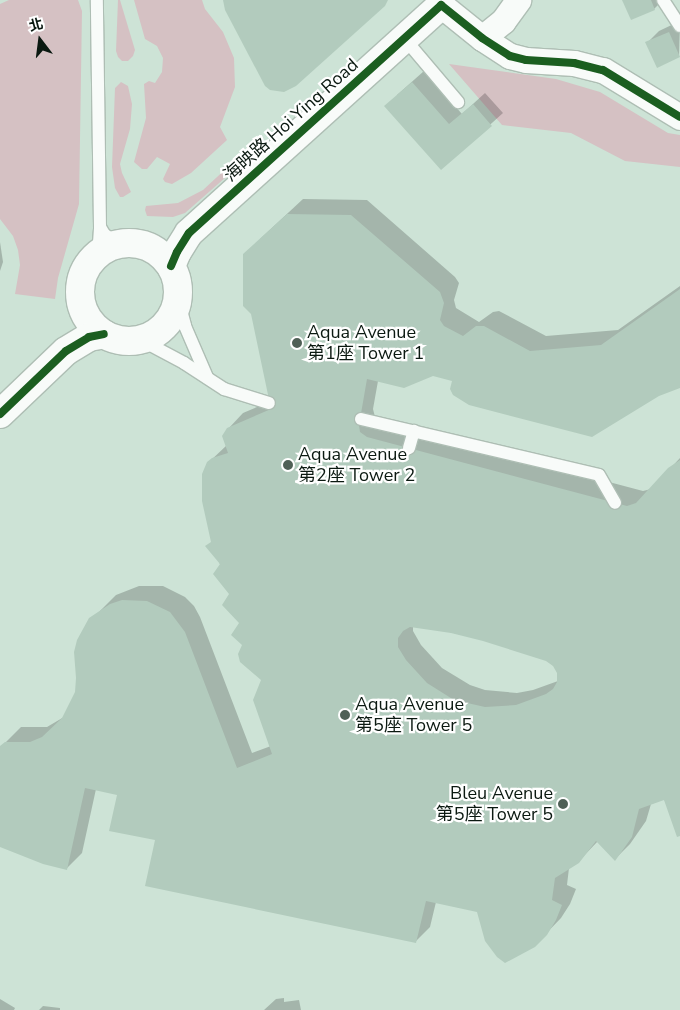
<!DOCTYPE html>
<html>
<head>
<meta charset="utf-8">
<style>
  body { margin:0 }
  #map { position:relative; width:680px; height:1010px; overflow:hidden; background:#cde3d6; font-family:"Nunito Sans","Noto Sans TC",sans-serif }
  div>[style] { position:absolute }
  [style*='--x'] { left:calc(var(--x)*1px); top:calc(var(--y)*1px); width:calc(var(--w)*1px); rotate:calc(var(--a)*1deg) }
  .green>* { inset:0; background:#d5c1c3 }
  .shadow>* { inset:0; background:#0003 }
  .building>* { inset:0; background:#b2cbbd }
  .roads { filter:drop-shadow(1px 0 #aebeb4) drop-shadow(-1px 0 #aebeb4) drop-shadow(0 1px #aebeb4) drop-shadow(0 -1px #aebeb4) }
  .service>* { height:12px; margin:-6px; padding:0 6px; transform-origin:6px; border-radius:6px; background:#f8fbf9 }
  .minor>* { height:25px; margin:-12.5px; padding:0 12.5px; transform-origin:12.5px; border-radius:12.5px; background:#f8fbf9 }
  .tertiary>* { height:28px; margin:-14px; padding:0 14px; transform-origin:14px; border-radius:14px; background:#f8fbf9 }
  .tertiary>.ring { margin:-14px; padding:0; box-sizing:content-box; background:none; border:28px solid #f8fbf9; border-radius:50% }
  .cycleway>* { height:8px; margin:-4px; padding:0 4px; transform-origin:4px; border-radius:4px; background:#1b5e20 }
  .dots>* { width:14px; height:14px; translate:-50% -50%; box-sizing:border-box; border:2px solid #fff; border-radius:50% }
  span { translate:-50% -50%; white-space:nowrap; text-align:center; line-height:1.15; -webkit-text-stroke:4.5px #fff; paint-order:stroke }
  .street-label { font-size:18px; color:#0b1911 }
  .poi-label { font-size:18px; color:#0b1911 }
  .left { translate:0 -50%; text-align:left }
  .right { translate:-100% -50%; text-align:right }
  .north { position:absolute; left:15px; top:15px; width:50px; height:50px; -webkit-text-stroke:4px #fff; paint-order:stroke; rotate:345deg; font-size:14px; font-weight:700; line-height:20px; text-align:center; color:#0b1911 }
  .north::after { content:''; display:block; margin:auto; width:18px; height:22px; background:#0b1911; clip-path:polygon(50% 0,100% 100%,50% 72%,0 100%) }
</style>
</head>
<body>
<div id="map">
  <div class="green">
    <div style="clip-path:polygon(9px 0,78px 0,82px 11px,79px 204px,58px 278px,55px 299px,15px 294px,20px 265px,18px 250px,13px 236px,0 219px,0 4px)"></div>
    <div style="clip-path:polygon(118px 0,120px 0,135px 50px,133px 56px,128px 61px,122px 61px,118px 57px,116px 51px)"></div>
    <div style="clip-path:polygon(134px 0,202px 0,205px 9px,223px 32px,234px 58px,235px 87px,220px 127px,227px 140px,191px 173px,172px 184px,165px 182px,163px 179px,170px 164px,157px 157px,147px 169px,142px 169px,134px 162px,146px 118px,144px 84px,149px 81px,155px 83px,162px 72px,163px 58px,157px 46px,145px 39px)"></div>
    <div style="clip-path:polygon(449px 64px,556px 79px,600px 92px,668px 133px,680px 135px,680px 167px,625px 161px,571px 133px,502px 125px)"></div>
    <div style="clip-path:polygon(121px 82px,128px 86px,132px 104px,130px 129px,120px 164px,122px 173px,131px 192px,123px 197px,120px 197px,115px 188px,112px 167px,115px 88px)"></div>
    <div style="clip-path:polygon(230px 165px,234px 170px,185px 213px,173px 217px,147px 216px,145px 210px,146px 206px,178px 203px,203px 190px)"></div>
  </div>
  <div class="shadow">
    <div style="clip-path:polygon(624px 0,663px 0,654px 9px)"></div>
    <div style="clip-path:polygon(680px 21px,679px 56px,647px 43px,659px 31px)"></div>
    <div style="clip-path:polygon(424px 71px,462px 114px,485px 93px,503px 113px,441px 169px,397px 95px)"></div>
    <div style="clip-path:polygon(evenodd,303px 199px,367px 200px,455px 277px,459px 283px,454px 300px,456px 308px,479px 322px,493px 312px,499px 311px,546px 336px,618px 330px,680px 286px,680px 386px,454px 380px,433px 375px,378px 381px,373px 409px,375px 417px,382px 422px,643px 491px,651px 489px,680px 458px,680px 835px,664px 799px,651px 804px,646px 821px,630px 844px,615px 859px,598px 841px,578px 862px,569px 868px,567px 885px,576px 889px,570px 904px,561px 918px,534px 946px,478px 911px,436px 902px,430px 927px,415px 942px,118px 794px,96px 789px,82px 853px,67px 868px,0 846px,0 748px,21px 727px,47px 727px,64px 717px,76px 692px,100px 611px,116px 595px,139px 586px,163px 586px,185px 597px,194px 606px,200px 617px,252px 753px,271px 746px,262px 680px,244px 645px,240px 623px,212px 541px,208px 463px,227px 445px,228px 429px,243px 413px,269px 402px,260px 239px,303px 199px,419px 625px,484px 640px,546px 660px,554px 665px,558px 673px,558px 681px,533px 690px,517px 693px,485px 690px,470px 685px,442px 668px,421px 645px,413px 631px,413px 626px,419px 625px)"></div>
    <div style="clip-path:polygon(0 242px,3px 262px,0 271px)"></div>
    <div style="clip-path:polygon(284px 998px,284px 1002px,299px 1000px,301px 1010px,264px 1010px,276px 999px)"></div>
    <div style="clip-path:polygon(0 999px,15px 1008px,14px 1010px,0 1010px)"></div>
    <div style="clip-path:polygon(43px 1006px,60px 1008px,60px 1010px,27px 1010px,39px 1010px)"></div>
  </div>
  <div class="building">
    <div style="clip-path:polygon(223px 0,388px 0,385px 6px,296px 86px,284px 92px,270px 90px,265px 86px,225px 10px)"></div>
    <div style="clip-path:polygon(622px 0,651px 0,655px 10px,631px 20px)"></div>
    <div style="clip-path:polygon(669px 32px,680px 57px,657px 68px,645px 42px)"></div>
    <div style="clip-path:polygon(412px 82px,449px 124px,473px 104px,492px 126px,441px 170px,384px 106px)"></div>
    <div style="clip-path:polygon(evenodd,287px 214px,351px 215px,440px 292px,444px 303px,440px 320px,444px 326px,463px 336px,476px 326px,484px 326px,530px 351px,601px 345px,680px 289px,680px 388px,659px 396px,592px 437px,469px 405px,453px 395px,450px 389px,452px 381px,433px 376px,404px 388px,367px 379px,359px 425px,360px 432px,367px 437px,627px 506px,636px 503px,668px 468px,680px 460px,680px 836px,677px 837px,664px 800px,639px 809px,632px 837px,615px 861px,596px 841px,579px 863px,555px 878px,552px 900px,562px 905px,556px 920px,547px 935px,535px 947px,505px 963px,497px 957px,485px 941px,477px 912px,426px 901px,416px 943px,145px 886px,155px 840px,109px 831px,117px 795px,85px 788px,67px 870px,43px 864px,0 847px,0 746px,5px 742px,30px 742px,42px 737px,62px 718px,75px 692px,76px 678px,74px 652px,77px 640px,89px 618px,110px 604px,122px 600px,147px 601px,170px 612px,185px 632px,237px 768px,272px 754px,253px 700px,261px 680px,240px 662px,238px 654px,242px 645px,231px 635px,239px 623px,222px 605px,229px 594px,213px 574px,220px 564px,205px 546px,211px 542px,202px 501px,202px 474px,207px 462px,212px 458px,228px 453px,222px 436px,227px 428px,271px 409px,251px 314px,243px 306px,243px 254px,287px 214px,410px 627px,451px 633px,483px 641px,546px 661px,553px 666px,557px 673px,557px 682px,553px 689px,546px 694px,516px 705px,485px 707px,454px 700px,427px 683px,406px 660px,398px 647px,398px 638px,403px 631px,410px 627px)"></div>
  </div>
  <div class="roads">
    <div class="service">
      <div style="--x:663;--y:0;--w:31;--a:57"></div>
      <div style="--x:404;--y:38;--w:84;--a:49.8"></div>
      <div style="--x:100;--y:227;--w:8;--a:60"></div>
      <div style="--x:104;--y:234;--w:17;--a:36"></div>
      <div style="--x:86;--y:267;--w:27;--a:-62"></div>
      <div style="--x:99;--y:243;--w:16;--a:-86"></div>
      <div style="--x:100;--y:227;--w:227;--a:-90.8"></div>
      <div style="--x:178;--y:299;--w:28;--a:75"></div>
      <div style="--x:185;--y:326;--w:56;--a:66.7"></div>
      <div style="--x:141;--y:340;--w:49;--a:28.1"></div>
      <div style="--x:184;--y:363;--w:48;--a:33"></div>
      <div style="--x:224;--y:389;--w:47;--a:17.3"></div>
      <div style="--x:361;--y:419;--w:244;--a:13.2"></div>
      <div style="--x:599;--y:475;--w:32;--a:60"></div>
      <div style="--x:409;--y:448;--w:18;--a:-74"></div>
    </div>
    <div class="minor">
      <div style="--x:441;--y:5;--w:53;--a:38.8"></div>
      <div style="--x:482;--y:38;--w:33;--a:33"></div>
      <div style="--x:510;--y:56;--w:16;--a:14"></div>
      <div style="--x:526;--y:60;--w:48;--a:3.6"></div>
      <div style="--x:574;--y:63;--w:30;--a:14"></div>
      <div style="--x:603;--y:70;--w:90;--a:31.4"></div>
      <div style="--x:482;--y:38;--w:27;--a:-39"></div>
      <div style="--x:503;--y:21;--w:26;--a:-54"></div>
    </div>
    <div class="tertiary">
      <div class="ring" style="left:80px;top:243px;width:70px;height:70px"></div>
      <div style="--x:171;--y:266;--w:15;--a:-67"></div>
      <div style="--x:177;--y:252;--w:22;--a:-58"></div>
      <div style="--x:189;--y:233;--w:340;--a:-42.1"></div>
      <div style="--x:0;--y:414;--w:91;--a:-43.7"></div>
      <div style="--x:66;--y:351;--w:27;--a:-31"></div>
      <div style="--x:89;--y:337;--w:15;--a:-11"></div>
    </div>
  </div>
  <div class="cycleway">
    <div style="--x:171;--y:266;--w:15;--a:-67"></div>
    <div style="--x:177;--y:252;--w:22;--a:-58"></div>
    <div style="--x:189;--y:233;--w:340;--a:-42.1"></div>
    <div style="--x:441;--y:5;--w:53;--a:38.8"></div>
    <div style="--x:482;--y:38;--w:33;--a:33"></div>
    <div style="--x:510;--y:56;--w:16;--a:14"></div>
    <div style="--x:526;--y:60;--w:48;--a:3.6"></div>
    <div style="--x:574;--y:63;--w:30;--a:14"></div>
    <div style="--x:603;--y:70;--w:90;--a:31.4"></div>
    <div style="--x:0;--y:414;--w:91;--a:-43.7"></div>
    <div style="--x:66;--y:351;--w:27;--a:-31"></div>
    <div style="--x:89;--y:337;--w:15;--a:-11"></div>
  </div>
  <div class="dots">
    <div style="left:297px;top:343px;background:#4f6056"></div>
    <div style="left:288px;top:465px;background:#4f6056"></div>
    <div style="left:345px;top:715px;background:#4f6056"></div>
    <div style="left:563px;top:804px;background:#4f6056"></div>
  </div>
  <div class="street-label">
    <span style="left:291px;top:120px;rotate:-42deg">海映路 Hoi Ying Road</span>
  </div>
  <div class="poi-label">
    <span class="left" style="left:307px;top:343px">Aqua Avenue<br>第1座 Tower 1</span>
    <span class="left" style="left:298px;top:465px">Aqua Avenue<br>第2座 Tower 2</span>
    <span class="left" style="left:355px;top:715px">Aqua Avenue<br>第5座 Tower 5</span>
    <span class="right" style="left:553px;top:804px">Bleu Avenue<br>第5座 Tower 5</span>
  </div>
  <div class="north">北</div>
</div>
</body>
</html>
